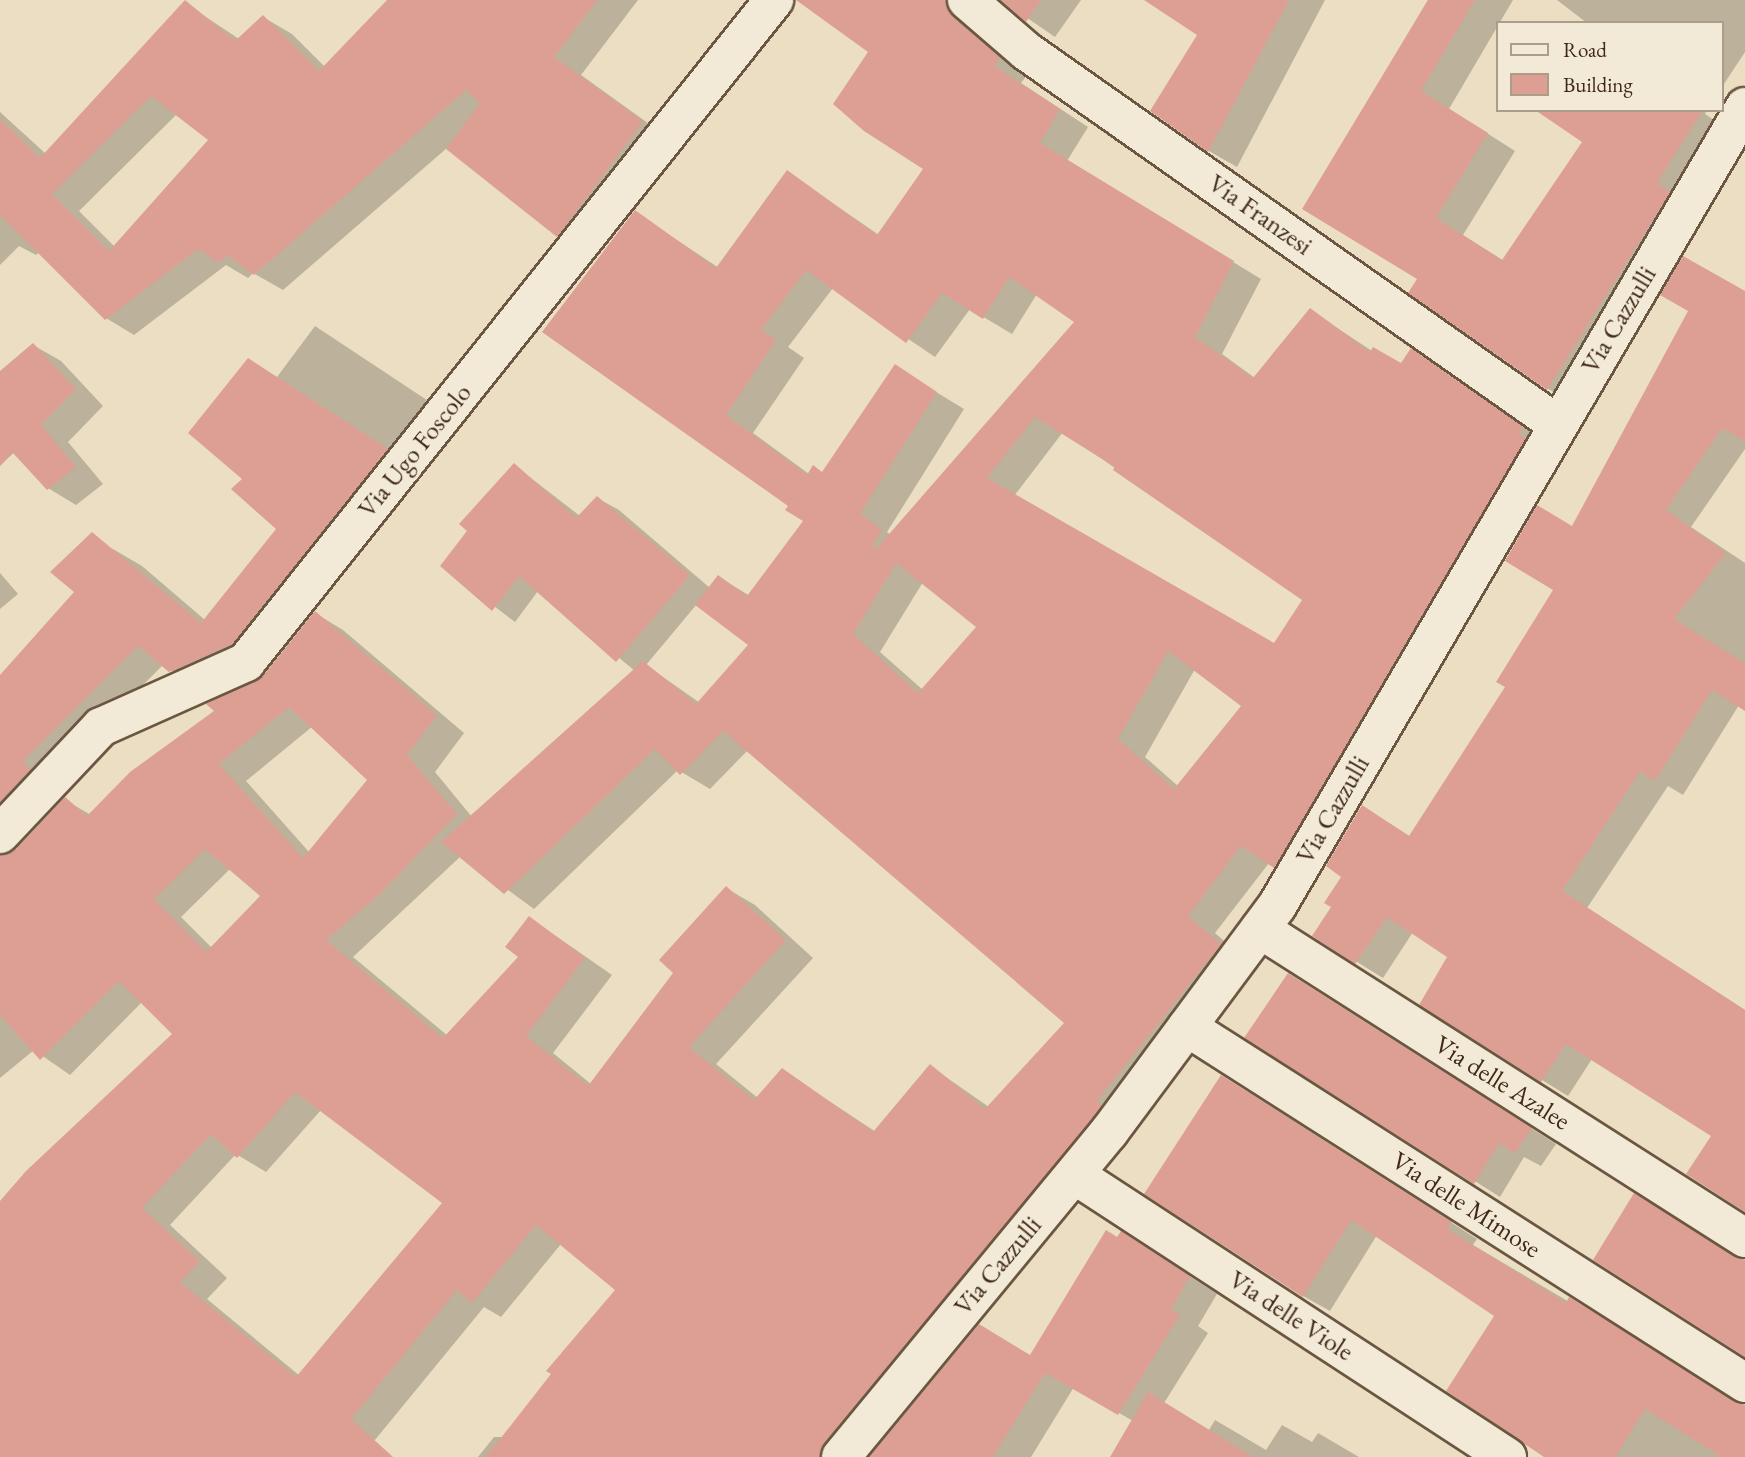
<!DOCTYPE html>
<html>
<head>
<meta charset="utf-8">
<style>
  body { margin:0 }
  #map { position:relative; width:1745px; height:1457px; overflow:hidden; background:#ebdec2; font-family:"EB Garamond",serif }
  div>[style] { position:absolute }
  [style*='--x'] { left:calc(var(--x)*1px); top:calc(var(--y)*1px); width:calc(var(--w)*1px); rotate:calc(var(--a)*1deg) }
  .shadow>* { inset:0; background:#0003 }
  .building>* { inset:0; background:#dd9f94 }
  .roads { filter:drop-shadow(2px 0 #6b5741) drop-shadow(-2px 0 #6b5741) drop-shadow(0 2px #6b5741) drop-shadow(0 -2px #6b5741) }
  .street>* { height:38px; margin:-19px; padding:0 19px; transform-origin:19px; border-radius:19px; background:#f2ead7 }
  span { translate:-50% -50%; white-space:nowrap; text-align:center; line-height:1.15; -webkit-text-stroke:6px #f2ead7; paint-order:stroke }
  .street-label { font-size:26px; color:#402a16 }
  .legend { position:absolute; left:1496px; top:21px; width:228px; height:91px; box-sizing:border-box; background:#f2ead7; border:2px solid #ab9d8a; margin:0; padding:9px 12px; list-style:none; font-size:21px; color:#402a16 }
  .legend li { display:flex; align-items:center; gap:14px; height:35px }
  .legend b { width:35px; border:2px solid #ab9d8a }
</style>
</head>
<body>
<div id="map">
  <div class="shadow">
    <div style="clip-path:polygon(evenodd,390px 0,638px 0,581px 75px,670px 139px,586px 252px,558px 236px,447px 148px,283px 290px,253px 273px,248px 278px,226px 265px,134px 335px,106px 318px,39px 252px,36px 255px,19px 246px,0 265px,0 112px,46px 154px,185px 3px,239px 39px,263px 17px,292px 34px,325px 67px,390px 0,177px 114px,211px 139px,115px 247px,79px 211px,177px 114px)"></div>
    <div style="clip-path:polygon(evenodd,799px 0,983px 0,1027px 75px,1021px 83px,1088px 127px,1067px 161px,1261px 279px,1222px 354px,1255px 378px,1310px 310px,1372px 351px,1402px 365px,1411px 350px,1550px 444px,1303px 883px,1269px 863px,1215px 933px,1248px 962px,854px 1457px,478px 1457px,494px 1437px,504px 1437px,617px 1290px,561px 1244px,501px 1317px,484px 1307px,361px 1457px,0 1457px,0 1204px,175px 1034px,142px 1002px,70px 1075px,34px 1050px,0 1078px,0 678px,113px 549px,142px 566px,205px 620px,278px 528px,244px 479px,277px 377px,315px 326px,454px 418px,199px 688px,163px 665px,49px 779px,7px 845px,10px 855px,65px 800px,91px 815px,264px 677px,315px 613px,343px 630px,464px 733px,435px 772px,472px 817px,635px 671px,538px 591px,515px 622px,442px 566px,514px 465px,580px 516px,597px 498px,619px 510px,710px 588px,719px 577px,750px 596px,806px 521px,790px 505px,545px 332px,635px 212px,719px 268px,787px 172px,879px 235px,926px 169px,870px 51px,799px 0,833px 288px,935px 357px,970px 309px,1012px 334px,1037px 294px,1077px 322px,891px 535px,887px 532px,964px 409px,895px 367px,823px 474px,809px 474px,753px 433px,804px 358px,788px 347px,833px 288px,799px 0,1063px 432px,1304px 599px,1275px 646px,1014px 496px,1063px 432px,799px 0,923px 582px,979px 626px,923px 690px,880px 652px,923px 582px,799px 0,697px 604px,751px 644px,700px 703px,646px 665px,697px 604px,799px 0,1195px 669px,1243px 705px,1178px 786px,1145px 757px,1195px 669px,799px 0,313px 726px,369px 780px,309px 852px,246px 781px,313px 726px,799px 0,748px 750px,1067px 1023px,989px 1107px,930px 1066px,876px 1132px,782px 1070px,758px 1098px,716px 1064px,813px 958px,755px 905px,726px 888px,675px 973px,591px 1084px,553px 1053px,612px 975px,530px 918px,521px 956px,448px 1036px,353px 957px,461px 856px,534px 909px,678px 770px,710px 789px,748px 750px,799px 0,230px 869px,262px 896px,212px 948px,181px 917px,230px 869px,799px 0,321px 1110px,445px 1203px,300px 1376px,207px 1299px,227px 1278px,170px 1225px,236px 1154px,266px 1172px,321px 1110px)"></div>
    <div style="clip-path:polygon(1001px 0,1081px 0,1055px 37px)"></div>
    <div style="clip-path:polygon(1176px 0,1325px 0,1237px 167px,1209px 151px,1200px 34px)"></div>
    <div style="clip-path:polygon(1428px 0,1513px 0,1449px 109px,1515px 151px,1463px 235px,1504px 261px,1584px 141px,1572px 110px,1707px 110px,1705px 114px,1729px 130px,1575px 405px,1547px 388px,1420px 278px,1305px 209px)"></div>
    <div style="clip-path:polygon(1557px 0,1745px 0,1745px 52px,1722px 87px,1722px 23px,1587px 23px)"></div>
    <div style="clip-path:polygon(1745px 293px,1745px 449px,1691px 527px,1745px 563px,1745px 709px,1739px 705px,1683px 795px,1668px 786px,1587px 908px,1745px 1010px,1745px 1209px,1713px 1135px,1592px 1059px,1568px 1096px,1542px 1080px,1450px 956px,1413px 932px,1383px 978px,1315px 936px,1389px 823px,1411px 837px,1507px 687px,1555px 590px,1573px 528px)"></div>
    <div style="clip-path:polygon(33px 345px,61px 361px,103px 406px,68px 442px,103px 484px,76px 505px,48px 488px,15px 452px,0 464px,0 373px)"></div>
    <div style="clip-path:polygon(0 573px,18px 594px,0 609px)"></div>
    <div style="clip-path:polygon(1314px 990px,1556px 1144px,1541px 1166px,1524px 1157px,1500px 1197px,1247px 1037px)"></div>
    <div style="clip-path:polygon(1248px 1092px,1477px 1239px,1473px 1245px,1745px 1406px,1745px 1457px,1549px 1457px,1496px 1316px,1377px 1235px,1330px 1311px,1303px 1296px)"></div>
    <div style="clip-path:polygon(1118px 1239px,1149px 1250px,1217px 1294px,1198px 1326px,1208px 1333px,1164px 1403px,1209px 1430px,1215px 1420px,1266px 1450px,1282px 1425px,1312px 1442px,1318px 1433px,1359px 1457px,1112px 1457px,1133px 1421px,1074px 1387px,1031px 1457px,872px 1457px,1031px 1356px)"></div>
  </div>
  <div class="building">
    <div style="clip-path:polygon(evenodd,185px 0,235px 41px,263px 15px,319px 71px,387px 0,597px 0,554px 57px,643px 121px,557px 237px,446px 149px,480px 103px,466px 90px,254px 275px,227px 255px,219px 263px,198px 249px,105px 320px,0 215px,0 119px,40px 158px,185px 0,151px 96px,208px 140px,109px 251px,52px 194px,151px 96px)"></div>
    <div style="clip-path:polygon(evenodd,796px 0,946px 0,953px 17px,1000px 57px,994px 66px,1060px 109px,1040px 143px,1234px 261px,1195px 337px,1253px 378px,1310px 308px,1370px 352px,1373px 347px,1401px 363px,1411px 348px,1523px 427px,1518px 434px,1526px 438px,1274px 868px,1241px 846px,1188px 916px,1221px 944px,1097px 1101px,1102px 1105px,1092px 1119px,824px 1443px,820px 1457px,486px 1457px,551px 1374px,546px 1371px,615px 1290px,536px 1225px,472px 1303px,457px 1290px,351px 1419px,393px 1457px,0 1457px,0 1201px,26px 1171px,172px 1034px,119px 981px,40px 1060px,0 1015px,0 855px,16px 849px,65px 797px,87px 816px,130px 772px,214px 711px,206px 704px,263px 676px,315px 611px,437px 715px,407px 755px,457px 814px,380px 894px,326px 940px,443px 1038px,518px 957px,505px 947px,529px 916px,585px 958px,526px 1036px,588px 1086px,673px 973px,659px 960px,726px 886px,786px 940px,689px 1047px,754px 1100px,782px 1068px,873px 1132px,930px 1064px,985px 1109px,1064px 1023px,723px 731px,680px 775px,655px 749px,504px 894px,441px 842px,643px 661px,696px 704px,748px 645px,695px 605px,718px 575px,747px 596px,803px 521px,785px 510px,788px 506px,542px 332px,635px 210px,716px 268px,787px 170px,877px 235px,923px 169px,864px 131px,833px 104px,868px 52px,796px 0,806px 270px,906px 343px,942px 293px,983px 319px,1009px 277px,1074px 322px,877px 548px,892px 560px,872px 545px,882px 530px,860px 514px,937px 392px,895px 364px,822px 472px,813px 465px,807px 475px,726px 415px,776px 340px,761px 330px,806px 270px,796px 0,1035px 417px,1115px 467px,1113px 470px,1302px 600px,1274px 643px,987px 478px,1035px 417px,796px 0,896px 563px,976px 627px,918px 693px,853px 634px,896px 563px,796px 0,1168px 651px,1241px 706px,1174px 789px,1118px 739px,1168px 651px,796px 0,289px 707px,367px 780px,303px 858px,219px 764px,289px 707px,796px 0,205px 849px,260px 896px,206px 952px,154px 899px,205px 849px,796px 0,295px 1092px,442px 1203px,296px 1377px,180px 1282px,200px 1261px,142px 1208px,211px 1134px,237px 1158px,295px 1092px)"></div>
    <div style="clip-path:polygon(1000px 0,1041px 0,1026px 22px)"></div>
    <div style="clip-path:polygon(1144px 0,1289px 0,1208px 152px,1150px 111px,1197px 35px)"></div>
    <div style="clip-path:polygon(1428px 0,1475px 0,1421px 91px,1488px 133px,1436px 218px,1502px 260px,1582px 142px,1535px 110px,1703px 110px,1657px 183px,1670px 192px,1547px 390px,1408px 293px,1417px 279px,1302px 209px)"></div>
    <div style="clip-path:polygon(1683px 256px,1745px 291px,1745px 441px,1722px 428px,1666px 510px,1726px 553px,1674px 619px,1745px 663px,1745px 711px,1712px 690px,1655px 781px,1640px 771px,1562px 891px,1745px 1010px,1745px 1212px,1686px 1174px,1711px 1136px,1566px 1044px,1541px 1082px,1419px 1005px,1447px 957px,1387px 917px,1355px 964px,1312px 936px,1331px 907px,1324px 903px,1341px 877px,1326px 866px,1362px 805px,1409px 836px,1505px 687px,1496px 682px,1553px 590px,1505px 561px,1537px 505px,1572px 526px,1688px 311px,1660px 295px)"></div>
    <div style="clip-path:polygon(33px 343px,76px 389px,41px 425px,76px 467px,47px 490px,13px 453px,0 466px,0 371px)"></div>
    <div style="clip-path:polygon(248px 358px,388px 449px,232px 644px,169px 672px,138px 646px,22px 762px,31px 769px,0 802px,0 675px,74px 592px,50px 572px,92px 532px,201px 623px,276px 529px,231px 489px,242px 479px,188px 433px)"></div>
    <div style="clip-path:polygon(514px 463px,576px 518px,597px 496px,690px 575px,616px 662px,519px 576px,492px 611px,440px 566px,467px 531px,459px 524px)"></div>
    <div style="clip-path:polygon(1288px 973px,1532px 1128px,1515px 1153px,1499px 1143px,1474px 1184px,1244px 1038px)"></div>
    <div style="clip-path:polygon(1221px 1075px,1452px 1222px,1447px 1229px,1566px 1303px,1569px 1297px,1745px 1405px,1745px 1457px,1722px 1457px,1645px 1409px,1615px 1457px,1544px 1457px,1446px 1391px,1494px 1316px,1351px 1220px,1303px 1297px,1144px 1194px)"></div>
    <div style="clip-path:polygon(1634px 1193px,1745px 1260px,1745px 1357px,1593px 1260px)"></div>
    <div style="clip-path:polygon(1106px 1230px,1117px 1237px,1121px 1231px,1190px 1276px,1171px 1309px,1180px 1315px,1118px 1415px,1045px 1373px,993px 1457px,869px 1457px,979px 1324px,1030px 1355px)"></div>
    <div style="clip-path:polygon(1148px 1392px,1253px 1457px,1110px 1457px)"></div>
  </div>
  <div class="roads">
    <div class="street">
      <div style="--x:967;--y:0;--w:78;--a:40.8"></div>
      <div style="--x:1026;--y:51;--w:649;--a:35.09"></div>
      <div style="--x:0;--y:834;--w:147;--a:-46.7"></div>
      <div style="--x:101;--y:727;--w:159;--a:-24.1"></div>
      <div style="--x:246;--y:662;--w:847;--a:-51.42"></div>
      <div style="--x:1260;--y:929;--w:575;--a:32.5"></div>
      <div style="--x:1187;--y:1027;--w:662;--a:32.54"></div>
      <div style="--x:1075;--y:1175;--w:516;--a:33.14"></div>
      <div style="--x:841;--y:1457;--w:421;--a:-50.5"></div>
      <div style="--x:1109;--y:1132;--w:282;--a:-53.4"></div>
      <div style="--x:1277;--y:906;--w:926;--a:-59.64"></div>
    </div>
  </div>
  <div class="street-label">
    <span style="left:1260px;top:215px;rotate:35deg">Via Franzesi</span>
    <span style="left:1619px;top:320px;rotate:-59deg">Via Cazzulli</span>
    <span style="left:415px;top:451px;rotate:-51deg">Via Ugo Foscolo</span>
    <span style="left:1333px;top:810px;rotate:-60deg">Via Cazzulli</span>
    <span style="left:1502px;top:1083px;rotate:32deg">Via delle Azalee</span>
    <span style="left:1466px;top:1205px;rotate:33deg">Via delle Mimose</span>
    <span style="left:998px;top:1266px;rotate:-50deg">Via Cazzulli</span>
    <span style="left:1291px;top:1316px;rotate:33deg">Via delle Viole</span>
  </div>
  <ul class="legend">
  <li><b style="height:9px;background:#f2ead7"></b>Road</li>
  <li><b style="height:19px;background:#dd9f94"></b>Building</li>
  </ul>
</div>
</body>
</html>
